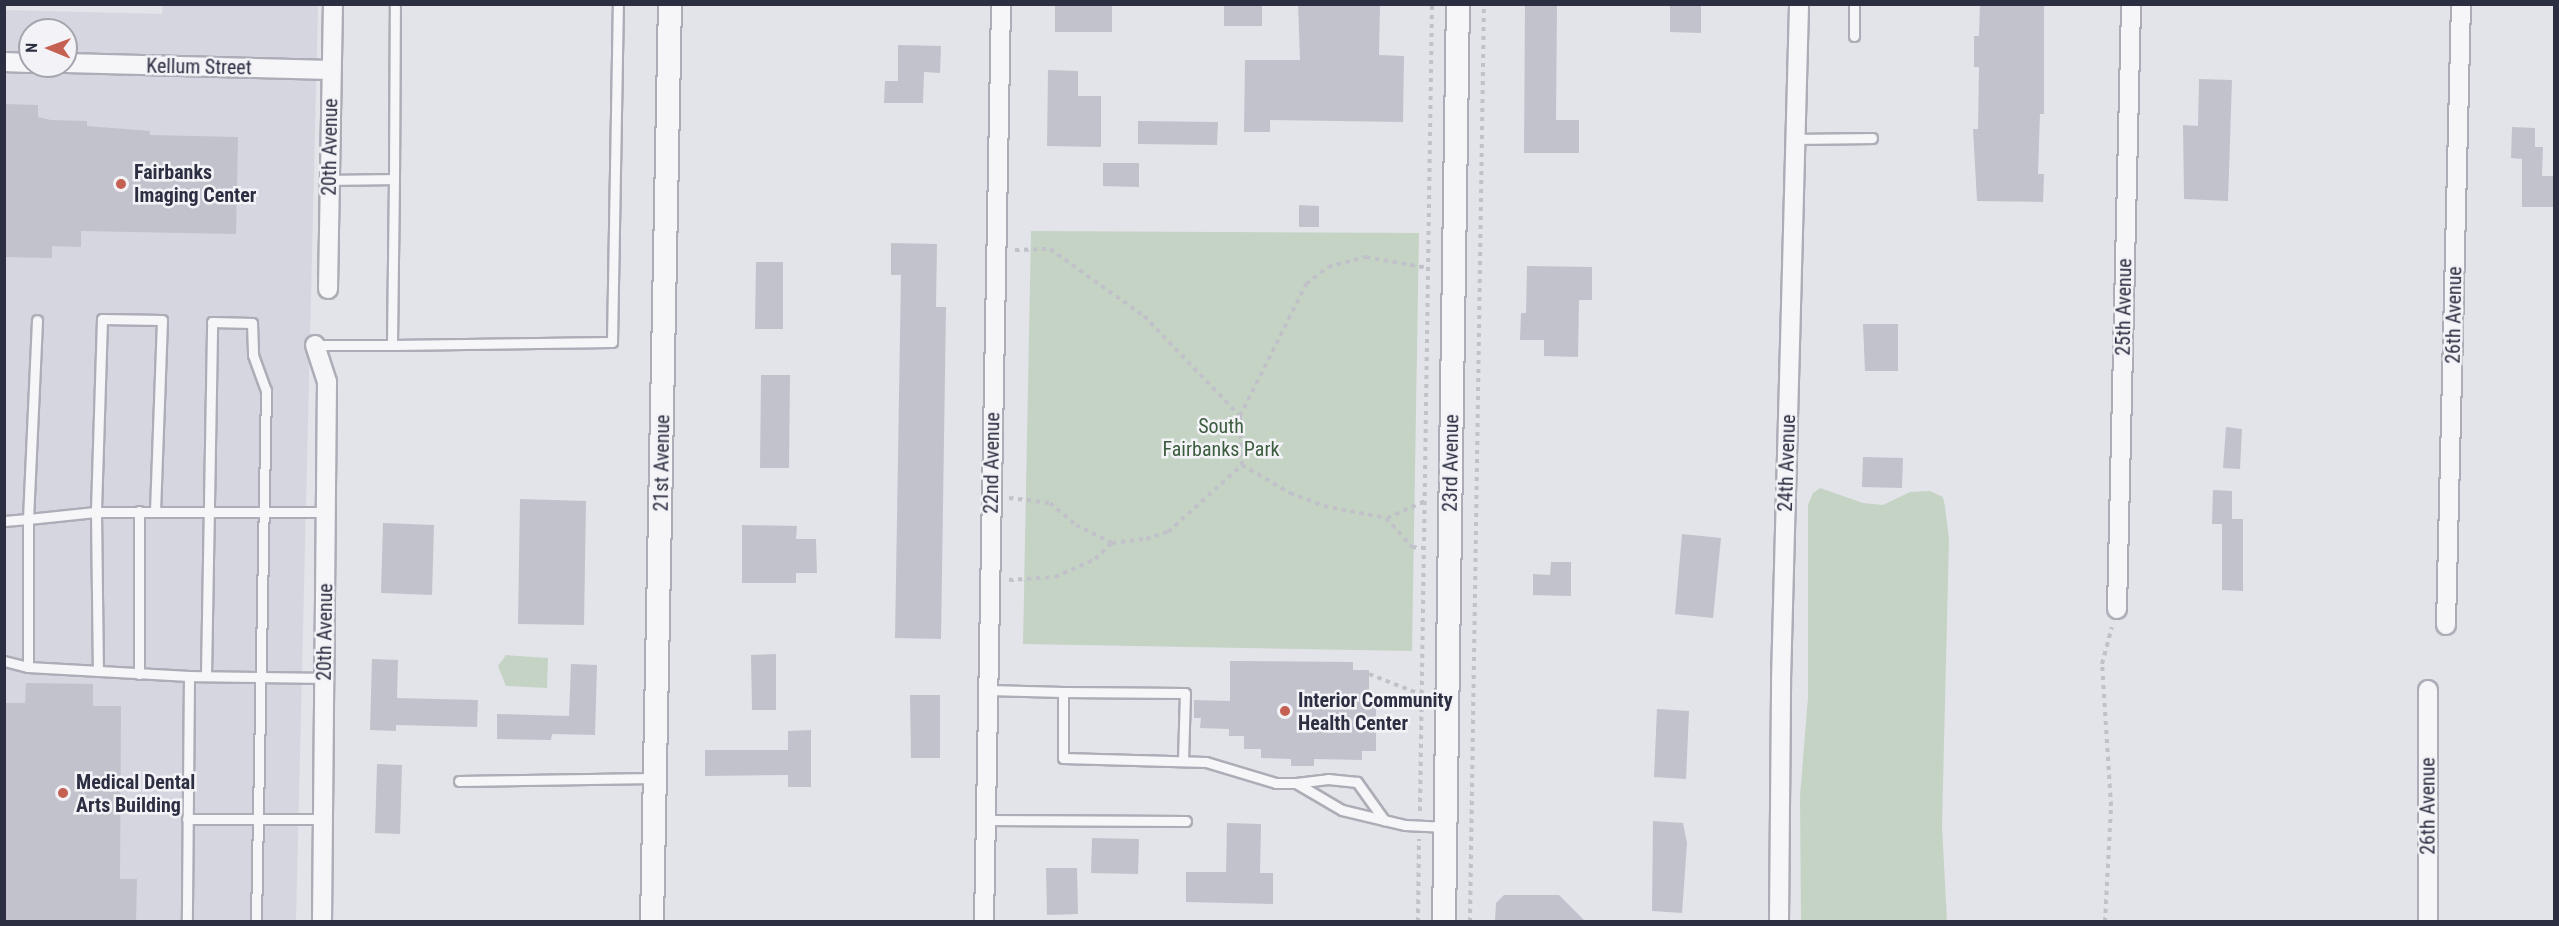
<!DOCTYPE html>
<html>
<head>
<meta charset="utf-8">
<style>
  body { margin:0 }
  #map { position:relative; width:2559px; height:926px; overflow:hidden; background:#e3e4ea; font-family:"Roboto Condensed",sans-serif }
  div>[style] { position:absolute }
  [style*='--x'] { left:calc(var(--x)*1px); top:calc(var(--y)*1px); width:calc(var(--w)*1px); rotate:calc(var(--a)*1deg) }
  .built>* { inset:0; background:#d5d6df }
  .green>* { inset:0; background:#c5d3c5 }
  .building>* { inset:0; background:#c1c2cc }
  .path>* { height:4px; margin-top:-2px; transform-origin:0; background:repeating-linear-gradient(90deg,#c1c2c9 0 4.5px,transparent 0 9px) }
  .roads { filter:drop-shadow(2px 0 #acadb7) drop-shadow(-2px 0 #acadb7) drop-shadow(0 2px #acadb7) drop-shadow(0 -2px #acadb7) }
  .service>* { height:9px; margin:-4.5px; padding:0 4.5px; transform-origin:4.5px; border-radius:4.5px; background:#f6f6f9 }
  .minor>* { height:18px; margin:-9px; padding:0 9px; transform-origin:9px; border-radius:9px; background:#f6f6f9 }
  .tertiary>* { height:22px; margin:-11px; padding:0 11px; transform-origin:11px; border-radius:11px; background:#f6f6f9 }
  .dots>* { width:16px; height:16px; translate:-50% -50%; box-sizing:border-box; border:3px solid #f3f3f7; border-radius:50% }
  span { translate:-50% -50%; white-space:nowrap; text-align:center; line-height:1.15; -webkit-text-stroke:5px #f3f3f7; paint-order:stroke }
  .street-label { font-size:20px; color:#2c2e41 }
  .poi-label { font-size:20px; color:#2c2e41; font-weight:700 }
  .left { translate:0 -50%; text-align:left }
  .park-label { font-size:20px; color:#3b5c3d }
  .frame { position:absolute; inset:0; border:6px solid #2c2e41; pointer-events:none }
  .north { position:absolute; left:18px; top:18px; width:60px; height:60px; box-sizing:border-box; background:#f3f3f7; border:2px solid #a3a4ae; border-radius:50%; rotate:271deg; font-size:16px; font-weight:700; line-height:24px; text-align:center; color:#2c2e41 }
  .north::after { content:''; display:block; margin:auto; width:21px; height:27px; background:#c46153; clip-path:polygon(50% 0,100% 100%,50% 72%,0 100%) }
</style>
</head>
<body>
<div id="map">
  <div class="built">
    <div style="clip-path:polygon(evenodd,163px 5px,318px 5px,296px 921px,5px 922px,5px 10px,162px 14px,163px 5px,30px 30px,66px 30px,66px 66px,30px 66px,30px 30px)"></div>
  </div>
  <div class="green">
    <div style="clip-path:polygon(1031px 231px,1419px 233px,1412px 651px,1023px 644px)"></div>
    <div style="clip-path:polygon(1820px 488px,1863px 503px,1883px 505px,1910px 492px,1930px 491px,1943px 497px,1945px 506px,1949px 539px,1942px 826px,1947px 921px,1801px 921px,1800px 796px,1808px 697px,1808px 505px,1813px 493px)"></div>
    <div style="clip-path:polygon(506px 655px,548px 658px,547px 688px,506px 686px,498px 666px)"></div>
  </div>
  <div class="building">
    <div style="clip-path:polygon(1055px 4px,1112px 4px,1112px 32px,1055px 32px)"></div>
    <div style="clip-path:polygon(1224px 4px,1262px 4px,1262px 26px,1224px 26px)"></div>
    <div style="clip-path:polygon(1298px 4px,1380px 4px,1379px 55px,1404px 56px,1403px 122px,1270px 120px,1270px 132px,1244px 132px,1245px 60px,1300px 60px)"></div>
    <div style="clip-path:polygon(1525px 4px,1557px 4px,1556px 120px,1579px 120px,1579px 153px,1524px 153px)"></div>
    <div style="clip-path:polygon(1670px 4px,1701px 4px,1701px 33px,1670px 32px)"></div>
    <div style="clip-path:polygon(1980px 4px,2044px 4px,2044px 114px,2040px 114px,2038px 174px,2044px 174px,2043px 202px,1977px 201px,1973px 129px,1978px 129px,1979px 67px,1974px 67px,1974px 36px,1979px 36px)"></div>
    <div style="clip-path:polygon(898px 45px,941px 46px,940px 73px,924px 72px,923px 103px,884px 103px,885px 81px,898px 81px)"></div>
    <div style="clip-path:polygon(1048px 70px,1078px 71px,1078px 96px,1101px 96px,1101px 147px,1047px 146px)"></div>
    <div style="clip-path:polygon(2199px 79px,2232px 80px,2228px 201px,2184px 199px,2183px 125px,2198px 126px)"></div>
    <div style="clip-path:polygon(5px 104px,38px 105px,38px 117px,51px 120px,87px 121px,87px 126px,150px 131px,150px 135px,238px 137px,236px 234px,81px 231px,81px 247px,52px 246px,52px 258px,4px 257px)"></div>
    <div style="clip-path:polygon(1138px 121px,1218px 122px,1217px 145px,1138px 144px)"></div>
    <div style="clip-path:polygon(2512px 127px,2535px 128px,2535px 147px,2543px 147px,2542px 176px,2554px 176px,2554px 207px,2522px 207px,2522px 159px,2511px 158px)"></div>
    <div style="clip-path:polygon(1103px 163px,1139px 163px,1139px 187px,1103px 186px)"></div>
    <div style="clip-path:polygon(1299px 205px,1319px 206px,1319px 227px,1299px 227px)"></div>
    <div style="clip-path:polygon(891px 243px,937px 244px,936px 307px,946px 307px,941px 639px,895px 638px,901px 275px,891px 275px)"></div>
    <div style="clip-path:polygon(756px 262px,783px 262px,783px 329px,755px 329px)"></div>
    <div style="clip-path:polygon(1527px 266px,1592px 267px,1592px 300px,1579px 300px,1578px 357px,1544px 356px,1544px 340px,1520px 340px,1521px 313px,1526px 313px)"></div>
    <div style="clip-path:polygon(1863px 324px,1898px 324px,1898px 371px,1865px 371px)"></div>
    <div style="clip-path:polygon(761px 375px,790px 375px,789px 468px,760px 468px)"></div>
    <div style="clip-path:polygon(2226px 427px,2242px 429px,2240px 469px,2223px 468px)"></div>
    <div style="clip-path:polygon(1863px 457px,1903px 458px,1902px 488px,1862px 487px)"></div>
    <div style="clip-path:polygon(2213px 490px,2232px 491px,2232px 519px,2243px 519px,2243px 591px,2222px 590px,2222px 524px,2212px 524px)"></div>
    <div style="clip-path:polygon(520px 499px,586px 501px,584px 625px,518px 624px)"></div>
    <div style="clip-path:polygon(383px 523px,434px 525px,432px 595px,381px 593px)"></div>
    <div style="clip-path:polygon(742px 525px,797px 526px,796px 539px,816px 539px,817px 573px,796px 573px,796px 583px,742px 583px)"></div>
    <div style="clip-path:polygon(1682px 534px,1721px 538px,1713px 618px,1675px 614px)"></div>
    <div style="clip-path:polygon(1551px 562px,1571px 562px,1571px 596px,1533px 595px,1533px 574px,1550px 575px)"></div>
    <div style="clip-path:polygon(776px 654px,776px 710px,752px 710px,751px 655px)"></div>
    <div style="clip-path:polygon(372px 659px,398px 660px,397px 698px,478px 700px,477px 727px,396px 725px,396px 731px,370px 730px)"></div>
    <div style="clip-path:polygon(1230px 661px,1353px 662px,1353px 670px,1369px 670px,1369px 704px,1376px 704px,1376px 751px,1362px 751px,1362px 760px,1314px 759px,1314px 766px,1291px 766px,1291px 759px,1261px 758px,1261px 749px,1244px 749px,1244px 736px,1229px 736px,1229px 729px,1200px 728px,1201px 718px,1194px 718px,1194px 700px,1230px 701px)"></div>
    <div style="clip-path:polygon(571px 664px,597px 665px,595px 735px,552px 734px,551px 740px,497px 739px,497px 714px,569px 716px)"></div>
    <div style="clip-path:polygon(26px 683px,93px 684px,93px 706px,121px 706px,120px 879px,137px 879px,136px 921px,4px 921px,4px 703px,25px 703px)"></div>
    <div style="clip-path:polygon(910px 695px,940px 695px,940px 758px,911px 758px)"></div>
    <div style="clip-path:polygon(1657px 709px,1689px 711px,1686px 779px,1654px 777px)"></div>
    <div style="clip-path:polygon(811px 730px,811px 787px,788px 787px,788px 775px,705px 776px,705px 750px,788px 750px,788px 731px)"></div>
    <div style="clip-path:polygon(377px 764px,402px 765px,400px 834px,375px 833px)"></div>
    <div style="clip-path:polygon(1653px 821px,1683px 823px,1687px 843px,1682px 913px,1652px 911px)"></div>
    <div style="clip-path:polygon(1227px 823px,1261px 824px,1260px 873px,1273px 873px,1273px 904px,1186px 902px,1186px 872px,1226px 872px)"></div>
    <div style="clip-path:polygon(1092px 838px,1139px 839px,1138px 874px,1091px 873px)"></div>
    <div style="clip-path:polygon(1046px 868px,1077px 868px,1078px 914px,1047px 915px)"></div>
    <div style="clip-path:polygon(1504px 895px,1559px 895px,1585px 921px,1495px 921px,1496px 903px)"></div>
  </div>
  <div class="path">
    <div style="--x:1015;--y:250;--w:35;--a:-2"></div>
    <div style="--x:1050;--y:249;--w:115;--a:35.5"></div>
    <div style="--x:1144;--y:316;--w:139;--a:46.2"></div>
    <div style="--x:1240;--y:416;--w:49;--a:87.7"></div>
    <div style="--x:1242;--y:465;--w:56;--a:30.3"></div>
    <div style="--x:1290;--y:493;--w:36;--a:21"></div>
    <div style="--x:1324;--y:506;--w:63;--a:11"></div>
    <div style="--x:1386;--y:518;--w:39;--a:48"></div>
    <div style="--x:1412;--y:547;--w:12;--a:5"></div>
    <div style="--x:1240;--y:416;--w:148;--a:-63.4"></div>
    <div style="--x:1306;--y:284;--w:28;--a:-38"></div>
    <div style="--x:1328;--y:267;--w:39;--a:-15"></div>
    <div style="--x:1366;--y:257;--w:63;--a:10.1"></div>
    <div style="--x:1009;--y:498;--w:41;--a:7"></div>
    <div style="--x:1050;--y:503;--w:34;--a:40"></div>
    <div style="--x:1076;--y:525;--w:40;--a:26.6"></div>
    <div style="--x:1112;--y:543;--w:34;--a:-7"></div>
    <div style="--x:1146;--y:539;--w:23;--a:-18"></div>
    <div style="--x:1168;--y:532;--w:100;--a:-42.2"></div>
    <div style="--x:1387;--y:518;--w:42;--a:-24.1"></div>
    <div style="--x:1009;--y:580;--w:46;--a:-3.7"></div>
    <div style="--x:1055;--y:577;--w:44;--a:-24.2"></div>
    <div style="--x:1095;--y:559;--w:23;--a:-43"></div>
    <div style="--x:1369;--y:674;--w:57;--a:21.6"></div>
    <div style="--x:1420;--y:811;--w:807;--a:-89.15"></div>
    <div style="--x:1418;--y:922;--w:83;--a:-89.3"></div>
    <div style="--x:1470;--y:922;--w:918;--a:-89.13"></div>
    <div style="--x:2105;--y:922;--w:116;--a:-87"></div>
    <div style="--x:2111;--y:806;--w:142;--a:-93.6"></div>
    <div style="--x:2102;--y:664;--w:38;--a:-75"></div>
  </div>
  <div class="roads">
    <div class="service">
      <div style="--x:1854;--y:36;--w:32;--a:-90"></div>
      <div style="--x:1796;--y:139;--w:76;--a:-0.8"></div>
      <div style="--x:394;--y:179;--w:175;--a:-89.7"></div>
      <div style="--x:329;--y:180;--w:65;--a:-0.9"></div>
      <div style="--x:394;--y:179;--w:166;--a:90.7"></div>
      <div style="--x:392;--y:345;--w:220;--a:-0.8"></div>
      <div style="--x:612;--y:342;--w:338;--a:-89"></div>
      <div style="--x:315;--y:345;--w:77;--a:0"></div>
      <div style="--x:155;--y:511;--w:191;--a:-87.9"></div>
      <div style="--x:162;--y:320;--w:60;--a:-179"></div>
      <div style="--x:102;--y:319;--w:193;--a:91.8"></div>
      <div style="--x:96;--y:512;--w:230;--a:0"></div>
      <div style="--x:4;--y:521;--w:24;--a:-5"></div>
      <div style="--x:28;--y:519;--w:199;--a:-87.4"></div>
      <div style="--x:4;--y:661;--w:25;--a:14"></div>
      <div style="--x:28;--y:667;--w:161;--a:3.2"></div>
      <div style="--x:189;--y:676;--w:246;--a:90.5"></div>
      <div style="--x:28;--y:667;--w:148;--a:-90"></div>
      <div style="--x:28;--y:519;--w:68;--a:-5.9"></div>
      <div style="--x:96;--y:512;--w:159;--a:89.3"></div>
      <div style="--x:139;--y:674;--w:163;--a:-90"></div>
      <div style="--x:206;--y:675;--w:353;--a:-89"></div>
      <div style="--x:212;--y:322;--w:40;--a:1.4"></div>
      <div style="--x:252;--y:323;--w:32;--a:88"></div>
      <div style="--x:253;--y:355;--w:37;--a:70"></div>
      <div style="--x:266;--y:390;--w:532;--a:91.08"></div>
      <div style="--x:189;--y:676;--w:136;--a:0.8"></div>
      <div style="--x:988;--y:690;--w:75;--a:1.5"></div>
      <div style="--x:1063;--y:692;--w:66;--a:90"></div>
      <div style="--x:1063;--y:758;--w:143;--a:1.6"></div>
      <div style="--x:1206;--y:762;--w:73;--a:16.7"></div>
      <div style="--x:1276;--y:783;--w:20;--a:0"></div>
      <div style="--x:1296;--y:783;--w:53;--a:30.4"></div>
      <div style="--x:1342;--y:810;--w:65;--a:13.4"></div>
      <div style="--x:1405;--y:825;--w:41;--a:2.8"></div>
      <div style="--x:1063;--y:692;--w:122;--a:0.5"></div>
      <div style="--x:1185;--y:693;--w:67;--a:91.7"></div>
      <div style="--x:459;--y:781;--w:195;--a:-0.9"></div>
      <div style="--x:1296;--y:783;--w:32;--a:-7"></div>
      <div style="--x:1328;--y:779;--w:29;--a:6"></div>
      <div style="--x:1357;--y:782;--w:47;--a:54.6"></div>
      <div style="--x:187;--y:819;--w:136;--a:0"></div>
      <div style="--x:986;--y:820;--w:200;--a:0.3"></div>
    </div>
    <div class="minor">
      <div style="--x:4;--y:62;--w:26;--a:2"></div>
      <div style="--x:66;--y:63;--w:265;--a:1.5"></div>
      <div style="--x:328;--y:289;--w:285;--a:-89"></div>
      <div style="--x:315;--y:345;--w:39;--a:72"></div>
      <div style="--x:327;--y:382;--w:540;--a:90.53"></div>
      <div style="--x:2117;--y:609;--w:605;--a:-88.67"></div>
      <div style="--x:2446;--y:625;--w:621;--a:-88.62"></div>
      <div style="--x:984;--y:922;--w:918;--a:-88.94"></div>
      <div style="--x:1779;--y:922;--w:242;--a:-89.5"></div>
      <div style="--x:1781;--y:680;--w:676;--a:-88.47"></div>
      <div style="--x:2428;--y:922;--w:232;--a:-90"></div>
    </div>
    <div class="tertiary">
      <div style="--x:652;--y:922;--w:918;--a:-88.88"></div>
      <div style="--x:1444;--y:922;--w:918;--a:-89.13"></div>
    </div>
  </div>
  <div class="dots">
    <div style="left:121px;top:184px;background:#c46153"></div>
    <div style="left:1285px;top:711px;background:#c46153"></div>
    <div style="left:63px;top:793px;background:#c46153"></div>
  </div>
  <div class="street-label">
    <span style="left:199px;top:67px;rotate:1deg">Kellum Street</span>
    <span style="left:330px;top:147px;rotate:-89deg">20th Avenue</span>
    <span style="left:2124px;top:307px;rotate:-89deg">25th Avenue</span>
    <span style="left:2454px;top:315px;rotate:-89deg">26th Avenue</span>
    <span style="left:662px;top:463px;rotate:-89deg">21st Avenue</span>
    <span style="left:992px;top:463px;rotate:-89deg">22nd Avenue</span>
    <span style="left:1451px;top:463px;rotate:-89deg">23rd Avenue</span>
    <span style="left:1787px;top:463px;rotate:-88deg">24th Avenue</span>
    <span style="left:325px;top:632px;rotate:-89deg">20th Avenue</span>
    <span style="left:2428px;top:806px;rotate:-90deg">26th Avenue</span>
  </div>
  <div class="poi-label">
    <span class="left" style="left:134px;top:184px">Fairbanks<br>Imaging Center</span>
    <span class="left" style="left:1298px;top:712px">Interior Community<br>Health Center</span>
    <span class="left" style="left:76px;top:794px">Medical Dental<br>Arts Building</span>
  </div>
  <div class="park-label">
    <span style="left:1221px;top:438px">South<br>Fairbanks Park</span>
  </div>
  <div class="frame"></div>
  <div class="north">N</div>
</div>
</body>
</html>
